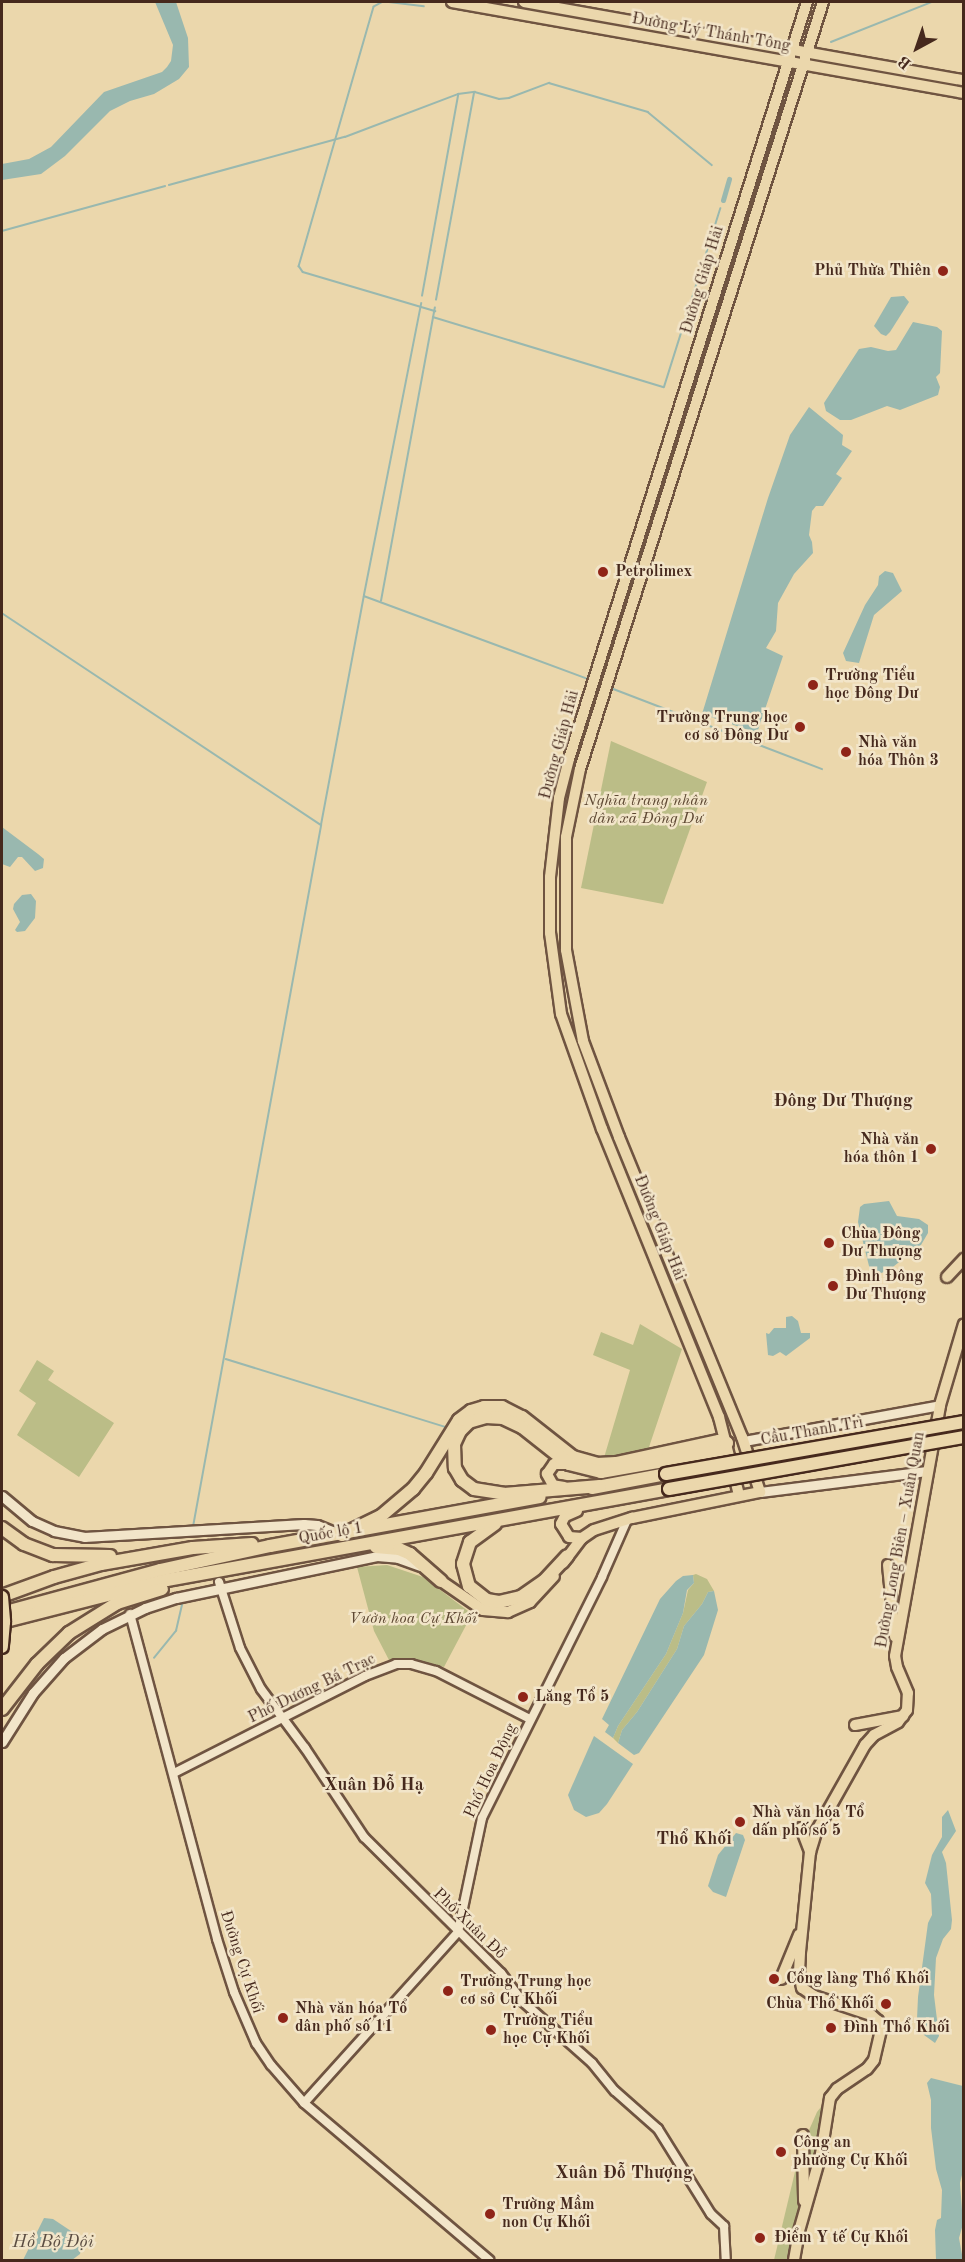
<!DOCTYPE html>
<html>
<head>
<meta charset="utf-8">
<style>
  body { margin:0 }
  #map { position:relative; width:965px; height:2262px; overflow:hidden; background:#ebd7ac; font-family:"Old Standard TT",serif }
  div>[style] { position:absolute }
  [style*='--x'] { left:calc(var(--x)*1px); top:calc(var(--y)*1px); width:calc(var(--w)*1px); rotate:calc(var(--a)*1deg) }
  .green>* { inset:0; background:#bbbd87 }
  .water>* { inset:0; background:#99b8af }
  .stream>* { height:1.5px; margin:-0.75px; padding:0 0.75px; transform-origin:0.75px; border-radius:0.75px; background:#99b8af }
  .canal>* { height:5px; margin:-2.5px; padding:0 2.5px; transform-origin:2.5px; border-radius:2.5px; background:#99b8af }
  .tertiary-tunnel>* { height:8px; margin-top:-4px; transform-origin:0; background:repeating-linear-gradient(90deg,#cab48f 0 8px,transparent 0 12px) }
  .roads { filter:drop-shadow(2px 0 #6f5441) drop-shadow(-2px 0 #6f5441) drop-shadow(0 2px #6f5441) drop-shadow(0 -2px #6f5441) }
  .tertiary>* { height:8px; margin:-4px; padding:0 4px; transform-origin:4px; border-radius:4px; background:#f2e5c9 }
  .secondary>* { height:9px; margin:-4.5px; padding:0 4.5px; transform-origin:4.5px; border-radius:4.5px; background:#f2e5c9 }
  .primary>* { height:10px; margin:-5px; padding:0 5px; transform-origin:5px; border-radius:5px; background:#ebd7ac }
  .trunk>* { height:10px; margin:-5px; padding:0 5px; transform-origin:5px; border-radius:5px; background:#ebd7ac }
  .motorway>* { height:12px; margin:-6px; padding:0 6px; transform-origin:6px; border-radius:6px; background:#ebd7ac }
  .bridges { filter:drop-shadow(2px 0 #46291d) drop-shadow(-2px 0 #46291d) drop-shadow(0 2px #46291d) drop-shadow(0 -2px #46291d) }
  .motorway-bridge>* { height:12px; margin:-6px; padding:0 6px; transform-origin:6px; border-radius:6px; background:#ebd7ac }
  .dots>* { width:16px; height:16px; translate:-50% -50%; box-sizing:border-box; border:3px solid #f2e5c9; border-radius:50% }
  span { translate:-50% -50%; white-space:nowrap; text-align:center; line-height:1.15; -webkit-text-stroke:5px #f2e5c9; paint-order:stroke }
  .street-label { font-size:16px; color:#46291d }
  .poi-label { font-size:16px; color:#46291d; font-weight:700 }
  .right { translate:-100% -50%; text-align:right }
  .left { translate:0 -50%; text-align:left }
  .park-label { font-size:16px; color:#5d4732; font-style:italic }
  .neighbourhood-label { font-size:18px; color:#46291d; font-weight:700 }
  .water-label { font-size:18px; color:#5b4d42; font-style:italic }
  .frame { position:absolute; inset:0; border:3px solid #46291d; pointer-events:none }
  .north { position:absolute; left:887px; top:18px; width:60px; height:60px; -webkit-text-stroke:4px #f2e5c9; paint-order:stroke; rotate:220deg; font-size:16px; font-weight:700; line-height:24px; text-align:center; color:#46291d }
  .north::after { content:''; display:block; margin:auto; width:21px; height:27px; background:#46291d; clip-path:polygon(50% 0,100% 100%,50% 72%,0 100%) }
</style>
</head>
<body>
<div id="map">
  <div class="green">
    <div style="clip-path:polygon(611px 741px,707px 782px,663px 904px,581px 888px)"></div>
    <div style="clip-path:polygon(640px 1324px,682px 1349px,647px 1453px,603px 1461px,630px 1370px,593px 1355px,601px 1332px,633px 1345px)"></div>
    <div style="clip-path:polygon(37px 1360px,54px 1371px,48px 1380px,114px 1423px,79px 1477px,17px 1435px,36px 1403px,19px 1391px)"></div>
    <div style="clip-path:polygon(387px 1565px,423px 1577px,472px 1614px,444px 1667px,418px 1660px,390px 1662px,374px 1631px,357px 1567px)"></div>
    <div style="clip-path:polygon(696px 1574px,707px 1579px,714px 1591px,708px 1592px,702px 1604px,684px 1626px,677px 1649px,637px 1712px,622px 1730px,618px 1743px,613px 1738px,618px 1726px,666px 1654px,683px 1613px,688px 1590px,694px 1583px,693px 1575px)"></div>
    <div style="clip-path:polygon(828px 2098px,806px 2199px,806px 2137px,817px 2112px)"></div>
    <div style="clip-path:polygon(799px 2155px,802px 2207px,792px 2260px,774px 2260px)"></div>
  </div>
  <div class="water">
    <div style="clip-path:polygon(155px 2px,176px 2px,188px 38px,189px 67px,179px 79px,154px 94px,130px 101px,110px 111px,65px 156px,41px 174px,2px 180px,2px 164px,29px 159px,51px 147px,104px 92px,162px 72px,167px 67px,171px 61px,173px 45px)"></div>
    <div style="clip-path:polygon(904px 296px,909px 302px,890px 332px,886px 336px,881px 334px,874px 326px,891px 297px)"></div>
    <div style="clip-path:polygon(913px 322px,937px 327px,942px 331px,940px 373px,936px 377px,940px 387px,938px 395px,900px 410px,887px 406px,851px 420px,840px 420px,826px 411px,824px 403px,859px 349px,871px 347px,888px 351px,896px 350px)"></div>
    <div style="clip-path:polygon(809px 407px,843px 435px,842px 445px,852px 451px,836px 474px,842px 478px,823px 506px,816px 506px,812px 511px,809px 535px,812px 542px,813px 553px,794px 574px,778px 603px,776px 631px,766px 648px,783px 656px,757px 733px,702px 714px,768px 498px,790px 435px)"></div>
    <div style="clip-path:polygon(885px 571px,893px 573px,902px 591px,874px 615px,859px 663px,846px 661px,843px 653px,865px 605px,878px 585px,879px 576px)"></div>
    <div style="clip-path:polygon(2px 827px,38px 854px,44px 859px,43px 868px,35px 871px,22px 857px,18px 857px,10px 867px,2px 864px)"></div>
    <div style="clip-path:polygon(31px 894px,36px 901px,35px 918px,25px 931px,17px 932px,15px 930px,20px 922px,13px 909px,14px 904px,22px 895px)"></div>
    <div style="clip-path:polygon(889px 1201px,897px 1216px,919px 1219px,928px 1225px,928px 1233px,921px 1245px,889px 1270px,876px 1275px,870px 1270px,858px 1222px,860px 1207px,864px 1204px)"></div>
    <div style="clip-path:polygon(792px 1316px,798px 1321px,801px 1333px,810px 1333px,810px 1338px,786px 1356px,780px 1352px,773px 1356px,768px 1355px,766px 1333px,769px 1334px,774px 1328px,786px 1328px,786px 1317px)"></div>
    <div style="clip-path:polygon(693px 1575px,694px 1583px,687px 1590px,683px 1613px,666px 1654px,618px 1726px,613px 1738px,605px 1732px,609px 1725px,602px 1719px,660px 1599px,676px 1581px,683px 1576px)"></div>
    <div style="clip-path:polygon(714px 1591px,718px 1610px,704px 1655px,639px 1753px,634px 1755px,618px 1743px,622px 1730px,637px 1712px,677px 1649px,684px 1626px,702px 1604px,708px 1592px)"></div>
    <div style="clip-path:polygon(594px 1736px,633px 1764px,607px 1804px,599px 1813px,586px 1817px,574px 1810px,568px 1795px)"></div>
    <div style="clip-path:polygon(948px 1810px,956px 1831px,942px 1852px,946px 1863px,952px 1920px,951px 1929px,943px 1939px,936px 1958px,934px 1995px,939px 2036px,935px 2043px,924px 2035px,917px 2019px,918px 1997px,928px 1923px,932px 1915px,931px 1894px,925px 1883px,932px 1855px,942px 1837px,942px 1817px)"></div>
    <div style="clip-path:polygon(736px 1833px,743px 1835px,745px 1840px,726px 1897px,713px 1892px,708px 1886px,718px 1855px)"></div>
    <div style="clip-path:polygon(931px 2078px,963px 2086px,964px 2167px,960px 2183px,963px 2224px,959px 2238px,963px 2260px,936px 2260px,935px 2230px,937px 2220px,941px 2218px,942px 2190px,936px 2169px,931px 2128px,931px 2100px,927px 2083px)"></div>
    <div style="clip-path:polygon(44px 2218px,53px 2219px,80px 2237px,82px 2243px,80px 2254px,72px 2260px,23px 2260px)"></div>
  </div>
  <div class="stream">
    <div style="--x:383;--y:2;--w:10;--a:151"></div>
    <div style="--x:374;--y:7;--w:270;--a:106.1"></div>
    <div style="--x:299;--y:266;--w:7;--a:56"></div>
    <div style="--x:303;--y:272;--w:138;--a:16.5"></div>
    <div style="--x:389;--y:2;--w:35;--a:7"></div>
    <div style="--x:831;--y:42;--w:109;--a:-21.6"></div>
    <div style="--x:169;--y:185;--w:182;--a:-15.3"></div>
    <div style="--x:345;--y:137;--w:121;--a:-20.8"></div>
    <div style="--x:458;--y:94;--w:17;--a:-7"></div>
    <div style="--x:475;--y:92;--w:25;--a:16"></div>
    <div style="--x:499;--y:99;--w:10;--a:-6"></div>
    <div style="--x:509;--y:98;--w:43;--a:-20.6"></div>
    <div style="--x:549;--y:83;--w:103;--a:16.3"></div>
    <div style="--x:648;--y:112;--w:83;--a:39.6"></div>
    <div style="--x:2;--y:231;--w:169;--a:-15.4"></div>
    <div style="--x:422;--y:296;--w:204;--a:-79.8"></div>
    <div style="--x:436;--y:300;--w:211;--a:-79.6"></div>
    <div style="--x:433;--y:317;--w:241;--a:16.9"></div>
    <div style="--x:664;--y:387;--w:187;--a:-72.5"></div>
    <div style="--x:364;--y:595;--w:297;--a:-78.9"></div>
    <div style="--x:381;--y:601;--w:298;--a:-79.6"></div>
    <div style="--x:2;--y:613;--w:383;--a:33.6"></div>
    <div style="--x:321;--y:825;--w:233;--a:-79.4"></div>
    <div style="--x:364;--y:596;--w:239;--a:20.3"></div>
    <div style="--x:611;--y:688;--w:226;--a:21"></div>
    <div style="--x:226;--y:1359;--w:230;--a:17.2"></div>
    <div style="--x:193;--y:1527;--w:713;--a:-79.65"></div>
    <div style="--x:154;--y:1658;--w:35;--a:-51"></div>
    <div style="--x:176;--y:1631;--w:28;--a:-77"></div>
  </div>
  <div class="canal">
    <div style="--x:723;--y:200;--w:22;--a:-74"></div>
  </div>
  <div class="tertiary-tunnel">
    <div style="--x:205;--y:1539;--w:38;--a:72"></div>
  </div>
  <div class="roads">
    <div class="tertiary">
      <div style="--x:219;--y:1582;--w:69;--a:72.3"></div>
      <div style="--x:240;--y:1648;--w:46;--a:62.9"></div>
      <div style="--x:261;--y:1689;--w:74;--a:53.3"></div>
      <div style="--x:305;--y:1748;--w:107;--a:56.5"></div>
      <div style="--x:364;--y:1837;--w:193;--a:44.8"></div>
      <div style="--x:501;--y:1973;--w:34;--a:53"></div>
      <div style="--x:521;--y:2000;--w:95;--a:41.6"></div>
      <div style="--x:592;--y:2063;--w:36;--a:51"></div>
      <div style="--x:615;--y:2091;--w:57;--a:41.5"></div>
      <div style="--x:658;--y:2129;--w:100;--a:58.1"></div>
      <div style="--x:711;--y:2214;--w:18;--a:43"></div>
      <div style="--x:724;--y:2226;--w:34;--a:87"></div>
      <div style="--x:130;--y:1614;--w:336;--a:75"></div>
      <div style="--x:217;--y:1939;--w:56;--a:72.2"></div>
      <div style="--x:234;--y:1992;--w:56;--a:66.7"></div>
      <div style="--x:256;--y:2043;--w:27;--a:56"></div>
      <div style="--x:271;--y:2065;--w:50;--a:49"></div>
      <div style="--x:304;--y:2103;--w:243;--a:40.3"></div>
      <div style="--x:174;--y:1773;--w:214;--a:-26.9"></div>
      <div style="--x:365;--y:1676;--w:33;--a:-21"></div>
      <div style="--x:396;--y:1664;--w:15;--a:0"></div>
      <div style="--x:411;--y:1664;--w:26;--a:16"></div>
      <div style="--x:436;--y:1671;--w:106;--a:27.1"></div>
      <div style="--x:304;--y:2103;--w:230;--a:-48"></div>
      <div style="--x:458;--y:1932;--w:116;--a:-78.1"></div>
      <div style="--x:482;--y:1818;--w:269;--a:-63.5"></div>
      <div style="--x:602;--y:1577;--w:62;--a:-66.3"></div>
    </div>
    <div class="secondary">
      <div style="--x:744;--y:1441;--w:199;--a:-10.4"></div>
      <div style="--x:760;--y:1492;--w:168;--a:-7.2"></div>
      <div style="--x:2;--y:1496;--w:39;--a:40"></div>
      <div style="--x:32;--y:1521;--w:24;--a:24"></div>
      <div style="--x:54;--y:1531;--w:31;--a:11"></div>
      <div style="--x:84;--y:1537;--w:220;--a:-3.4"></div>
      <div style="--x:304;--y:1524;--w:13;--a:4"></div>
      <div style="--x:317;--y:1525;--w:24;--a:22"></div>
      <div style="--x:2;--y:1742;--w:58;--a:-57.7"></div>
      <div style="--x:33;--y:1693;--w:47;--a:-48.5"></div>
      <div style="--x:64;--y:1658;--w:48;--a:-37.3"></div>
      <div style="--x:102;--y:1629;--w:48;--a:-26"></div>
      <div style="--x:145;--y:1608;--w:33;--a:-18"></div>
      <div style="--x:176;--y:1598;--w:205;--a:-11.8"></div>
      <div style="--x:377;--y:1556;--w:21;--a:5"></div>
      <div style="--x:398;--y:1558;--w:23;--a:20"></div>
    </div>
    <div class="primary">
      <div style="--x:452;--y:2;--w:520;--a:10.08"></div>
      <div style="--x:524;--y:2;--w:447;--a:10.1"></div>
      <div style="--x:947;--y:1277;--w:25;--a:-47"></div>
      <div style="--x:888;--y:1565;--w:72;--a:84.4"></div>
      <div style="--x:855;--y:1725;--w:49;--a:-10.6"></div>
      <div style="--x:801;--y:1828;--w:26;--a:69"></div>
      <div style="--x:781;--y:1979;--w:48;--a:-67.8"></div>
      <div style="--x:803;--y:2135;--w:66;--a:89.1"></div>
      <div style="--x:794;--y:2260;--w:29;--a:-80"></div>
      <div style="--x:799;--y:2231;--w:80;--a:-74.1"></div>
      <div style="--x:821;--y:2154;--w:57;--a:-80.9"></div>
      <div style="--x:830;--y:2098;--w:11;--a:-52"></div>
      <div style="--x:837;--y:2089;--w:36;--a:-34"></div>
      <div style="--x:867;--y:2069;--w:11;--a:-52"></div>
      <div style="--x:874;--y:2060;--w:32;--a:-77"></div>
      <div style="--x:881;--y:2029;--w:9;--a:-111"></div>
      <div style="--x:878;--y:2021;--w:9;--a:-139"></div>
      <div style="--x:871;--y:2015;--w:60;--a:-161.6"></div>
      <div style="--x:814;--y:1996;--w:14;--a:-146"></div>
      <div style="--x:802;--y:1988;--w:16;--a:-101"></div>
      <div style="--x:799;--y:1972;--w:20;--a:-87"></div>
      <div style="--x:800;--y:1952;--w:100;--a:-84.3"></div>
      <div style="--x:810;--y:1852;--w:21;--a:-73"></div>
      <div style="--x:816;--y:1832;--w:100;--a:-60.6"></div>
      <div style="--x:865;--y:1745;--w:13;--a:-48"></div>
      <div style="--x:874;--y:1735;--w:27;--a:-28"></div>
      <div style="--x:898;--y:1722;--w:15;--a:-53"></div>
      <div style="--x:907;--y:1710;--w:17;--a:-87"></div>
      <div style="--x:908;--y:1693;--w:28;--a:-113"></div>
      <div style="--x:897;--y:1667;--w:11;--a:-100"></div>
      <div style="--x:895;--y:1656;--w:255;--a:-79.8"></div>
      <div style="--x:940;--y:1405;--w:84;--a:-73.5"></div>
    </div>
    <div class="trunk">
      <div style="--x:564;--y:1487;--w:11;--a:-170"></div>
      <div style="--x:553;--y:1485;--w:13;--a:-119"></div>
      <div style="--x:547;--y:1474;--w:12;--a:-55"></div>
      <div style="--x:554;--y:1464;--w:15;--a:0"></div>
      <div style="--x:739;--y:1495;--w:81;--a:-104.4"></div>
      <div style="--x:719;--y:1417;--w:311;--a:-112.1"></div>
      <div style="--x:602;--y:1129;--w:122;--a:-109.6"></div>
      <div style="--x:561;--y:1014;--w:82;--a:-97.7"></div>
      <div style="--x:550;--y:933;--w:56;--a:-90"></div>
      <div style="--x:550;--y:877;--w:80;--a:-83.5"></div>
      <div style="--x:559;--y:798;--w:40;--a:-75.6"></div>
      <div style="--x:569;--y:759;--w:794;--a:-72.55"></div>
      <div style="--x:577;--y:1511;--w:13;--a:157"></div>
      <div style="--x:565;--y:1516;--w:9;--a:117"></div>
      <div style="--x:561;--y:1524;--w:15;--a:58"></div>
      <div style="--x:569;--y:1537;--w:13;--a:4"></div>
      <div style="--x:563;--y:1563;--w:31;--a:-53"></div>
      <div style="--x:582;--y:1538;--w:14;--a:-34"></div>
      <div style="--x:594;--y:1530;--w:40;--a:-18"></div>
      <div style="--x:632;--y:1518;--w:131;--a:-11.5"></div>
      <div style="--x:760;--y:1492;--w:58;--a:-108.1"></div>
      <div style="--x:742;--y:1437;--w:324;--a:-112.3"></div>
      <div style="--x:619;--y:1137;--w:103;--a:-110.6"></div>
      <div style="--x:583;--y:1041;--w:93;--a:-100.6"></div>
      <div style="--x:566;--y:950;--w:113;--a:-90"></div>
      <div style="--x:566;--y:837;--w:69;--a:-78.4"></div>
      <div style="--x:580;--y:769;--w:805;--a:-72.42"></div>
      <div style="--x:441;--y:1581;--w:51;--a:34.6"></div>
      <div style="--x:483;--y:1610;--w:25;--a:5"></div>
      <div style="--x:508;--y:1612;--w:24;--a:-24"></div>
      <div style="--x:530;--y:1602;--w:35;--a:-47"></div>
    </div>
    <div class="motorway">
      <div style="--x:592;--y:1488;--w:75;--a:-10.7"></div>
      <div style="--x:495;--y:1524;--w:31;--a:144"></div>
      <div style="--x:470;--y:1542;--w:23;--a:108"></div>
      <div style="--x:463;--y:1564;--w:23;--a:75"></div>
      <div style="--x:469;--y:1586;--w:23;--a:38"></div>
      <div style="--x:487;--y:1600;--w:12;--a:9"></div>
      <div style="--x:499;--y:1602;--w:23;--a:-13"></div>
      <div style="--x:521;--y:1597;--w:28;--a:-35"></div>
      <div style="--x:544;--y:1581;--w:34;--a:-47"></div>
      <div style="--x:2;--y:1528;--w:27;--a:36"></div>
      <div style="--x:24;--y:1544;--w:31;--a:21"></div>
      <div style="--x:53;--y:1555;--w:57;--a:1"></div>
      <div style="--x:342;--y:1535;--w:43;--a:-26"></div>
      <div style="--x:381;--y:1516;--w:42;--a:-40.2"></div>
      <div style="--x:413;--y:1489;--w:21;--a:-51"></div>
      <div style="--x:426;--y:1473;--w:62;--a:-58.1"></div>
      <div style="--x:459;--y:1420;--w:15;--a:-37"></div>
      <div style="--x:471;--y:1411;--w:14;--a:-17"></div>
      <div style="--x:484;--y:1407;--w:18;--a:0"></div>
      <div style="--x:502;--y:1407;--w:22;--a:27"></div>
      <div style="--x:522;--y:1417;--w:65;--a:38.1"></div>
      <div style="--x:573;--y:1457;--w:25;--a:16"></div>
      <div style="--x:597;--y:1464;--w:19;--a:-3"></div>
      <div style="--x:616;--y:1463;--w:105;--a:-12.1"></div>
      <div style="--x:719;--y:1441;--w:8;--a:14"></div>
      <div style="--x:727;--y:1443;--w:11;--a:131"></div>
      <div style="--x:720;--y:1451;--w:121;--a:170"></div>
      <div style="--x:601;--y:1472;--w:33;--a:-166"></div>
      <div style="--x:569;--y:1464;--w:60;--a:-141.8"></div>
      <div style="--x:522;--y:1427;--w:21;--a:-155"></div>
      <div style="--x:503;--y:1418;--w:17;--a:-177"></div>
      <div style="--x:486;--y:1417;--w:18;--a:164"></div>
      <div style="--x:469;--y:1422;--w:13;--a:135"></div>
      <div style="--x:460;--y:1431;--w:14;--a:115"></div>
      <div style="--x:454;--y:1444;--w:24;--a:88"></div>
      <div style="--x:455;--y:1468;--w:14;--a:60"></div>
      <div style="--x:462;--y:1480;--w:15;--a:37"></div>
      <div style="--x:474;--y:1489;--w:30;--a:9"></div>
      <div style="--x:504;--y:1494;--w:96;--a:-4.8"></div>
      <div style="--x:376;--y:1547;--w:23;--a:5"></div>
      <div style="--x:399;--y:1549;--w:12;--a:24"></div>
      <div style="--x:410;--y:1554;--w:41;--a:41.1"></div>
      <div style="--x:2;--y:1596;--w:55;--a:-20.1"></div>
      <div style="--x:54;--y:1577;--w:49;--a:-15.5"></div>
      <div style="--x:101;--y:1564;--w:93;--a:-9.9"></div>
      <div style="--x:193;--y:1548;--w:59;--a:-3.9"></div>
      <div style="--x:2;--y:1613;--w:164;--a:-15.2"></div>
      <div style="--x:160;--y:1570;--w:113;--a:-12.3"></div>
      <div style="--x:270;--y:1546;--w:274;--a:-10.3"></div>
      <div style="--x:2;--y:1622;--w:170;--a:-14.3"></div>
      <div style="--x:167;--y:1580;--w:510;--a:-10.27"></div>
      <div style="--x:2;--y:1709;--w:57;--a:-52.1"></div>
      <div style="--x:37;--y:1664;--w:45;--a:-44.1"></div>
      <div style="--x:69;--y:1633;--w:57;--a:-32"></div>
      <div style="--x:117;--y:1603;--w:47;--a:-17.3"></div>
    </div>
  </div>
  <div class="bridges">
    <div class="motorway-bridge">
      <div style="--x:666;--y:1474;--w:303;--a:-9.9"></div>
      <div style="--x:669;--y:1489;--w:300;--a:-10"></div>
      <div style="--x:2;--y:1597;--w:25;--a:85"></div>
      <div style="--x:4;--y:1622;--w:25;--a:95"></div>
    </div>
  </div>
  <div class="dots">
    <div style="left:943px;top:271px;background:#8f2418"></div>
    <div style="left:603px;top:572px;background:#8f2418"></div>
    <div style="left:813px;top:685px;background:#8f2418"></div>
    <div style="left:800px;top:727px;background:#8f2418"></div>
    <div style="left:846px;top:752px;background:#8f2418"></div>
    <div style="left:931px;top:1149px;background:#8f2418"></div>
    <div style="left:829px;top:1243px;background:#8f2418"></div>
    <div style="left:833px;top:1286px;background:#8f2418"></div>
    <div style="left:523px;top:1697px;background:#8f2418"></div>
    <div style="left:740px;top:1822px;background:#8f2418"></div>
    <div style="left:774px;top:1979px;background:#8f2418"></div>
    <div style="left:448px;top:1991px;background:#8f2418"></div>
    <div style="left:886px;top:2004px;background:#8f2418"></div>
    <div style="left:283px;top:2018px;background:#8f2418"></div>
    <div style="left:831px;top:2028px;background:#8f2418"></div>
    <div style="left:491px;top:2030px;background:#8f2418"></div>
    <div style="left:781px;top:2152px;background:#8f2418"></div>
    <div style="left:490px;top:2214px;background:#8f2418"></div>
    <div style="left:760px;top:2238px;background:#8f2418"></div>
  </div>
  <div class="street-label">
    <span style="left:711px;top:33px;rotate:10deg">Đường Lý Thánh Tông</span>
    <span style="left:703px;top:280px;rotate:-73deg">Đường Giáp Hải</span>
    <span style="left:560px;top:745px;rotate:-75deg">Đường Giáp Hải</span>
    <span style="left:659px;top:1228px;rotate:68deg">Đường Giáp Hải</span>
    <span style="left:812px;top:1432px;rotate:-10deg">Cầu Thanh Trì</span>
    <span style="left:331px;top:1534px;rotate:-10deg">Quốc lộ 1</span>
    <span style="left:901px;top:1540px;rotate:-80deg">Đường Long Biên – Xuân Quan</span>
    <span style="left:312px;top:1689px;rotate:-26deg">Phố Dương Bá Trạc</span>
    <span style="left:491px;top:1771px;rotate:-65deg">Phố Hoa Động</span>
    <span style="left:469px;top:1924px;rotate:44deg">Phố Xuân Đỗ</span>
    <span style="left:241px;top:1962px;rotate:72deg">Đường Cự Khối</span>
  </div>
  <div class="poi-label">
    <span class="right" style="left:931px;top:271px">Phủ Thừa Thiên</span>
    <span class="left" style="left:615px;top:572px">Petrolimex</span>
    <span class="left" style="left:825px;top:685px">Trường Tiểu<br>học Đông Dư</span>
    <span class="right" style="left:788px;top:727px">Trường Trung học<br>cơ sở Đông Dư</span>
    <span class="left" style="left:858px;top:752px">Nhà văn<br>hóa Thôn 3</span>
    <span class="right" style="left:919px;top:1149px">Nhà văn<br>hóa thôn 1</span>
    <span class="left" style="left:841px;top:1243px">Chùa Đông<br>Dư Thượng</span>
    <span class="left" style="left:845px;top:1286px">Đình Đông<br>Dư Thượng</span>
    <span class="left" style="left:535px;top:1697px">Lăng Tổ 5</span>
    <span class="left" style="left:752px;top:1822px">Nhà văn hóa Tổ<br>dấn phố số 5</span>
    <span class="left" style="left:786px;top:1979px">Cổng làng Thổ Khối</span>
    <span class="left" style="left:460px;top:1991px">Trường Trung học<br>cơ sở Cự Khối</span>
    <span class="right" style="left:874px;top:2004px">Chùa Thổ Khối</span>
    <span class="left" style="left:295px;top:2018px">Nhà văn hóa Tổ<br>dân phố số 11</span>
    <span class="left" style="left:503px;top:2030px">Trường Tiểu<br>học Cự Khối</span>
    <span class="left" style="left:843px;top:2028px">Đình Thổ Khối</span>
    <span class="left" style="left:793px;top:2152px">Công an<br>phường Cự Khối</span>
    <span class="left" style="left:502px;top:2214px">Trường Mầm<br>non Cự Khối</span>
    <span class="left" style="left:774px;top:2238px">Điểm Y tế Cự Khối</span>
  </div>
  <div class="park-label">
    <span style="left:646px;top:810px">Nghĩa trang nhân<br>dân xã Đông Dư</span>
    <span style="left:413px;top:1619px">Vườn hoa Cự Khối</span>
  </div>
  <div class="neighbourhood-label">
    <span style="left:843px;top:1101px">Đông Dư Thượng</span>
    <span style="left:374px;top:1785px">Xuân Đỗ Hạ</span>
    <span style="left:694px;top:1839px">Thổ Khối</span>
    <span style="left:624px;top:2173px">Xuân Đỗ Thượng</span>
  </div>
  <div class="water-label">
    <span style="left:53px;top:2242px">Hồ Bộ Đội</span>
  </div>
  <div class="frame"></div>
  <div class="north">B</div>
</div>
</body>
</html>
